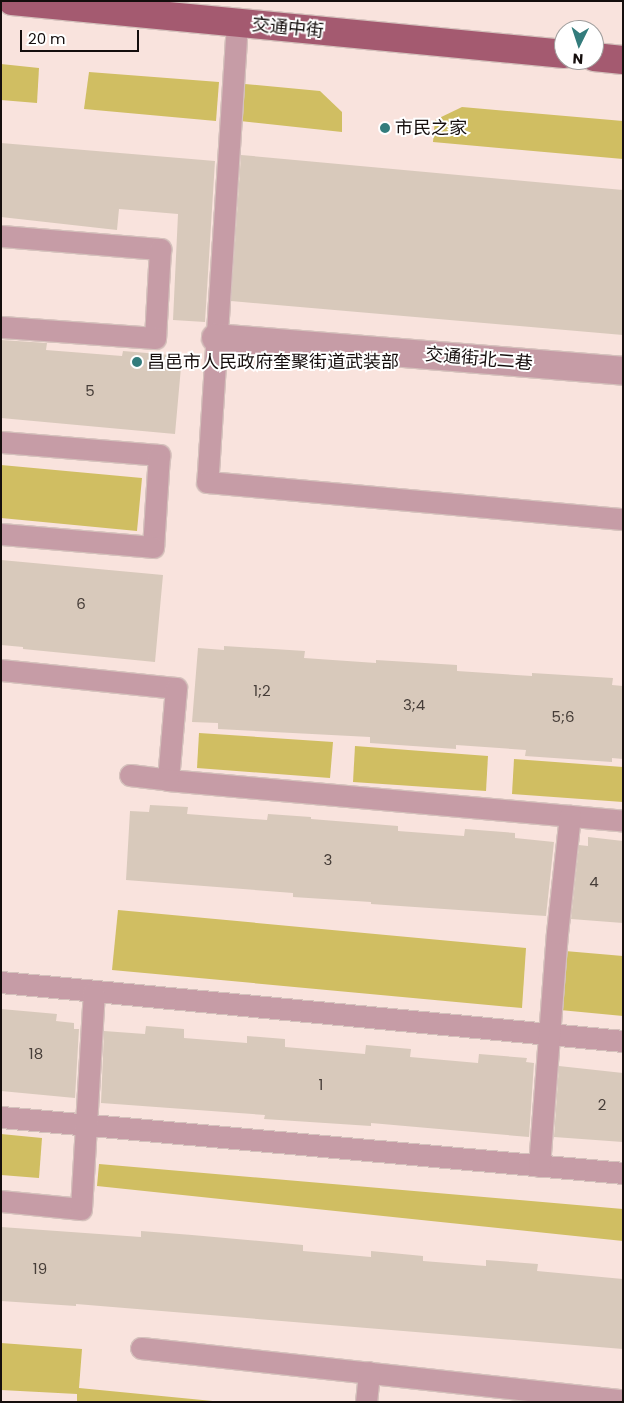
<!DOCTYPE html>
<html>
<head>
<meta charset="utf-8">
<style>
  body { margin:0 }
  #map { position:relative; width:624px; height:1403px; overflow:hidden; background:#f9e3dd; font-family:Poppins,"Noto Sans SC",sans-serif }
  div>[style] { position:absolute }
  [style*='--x'] { left:calc(var(--x)*1px); top:calc(var(--y)*1px); width:calc(var(--w)*1px); rotate:calc(var(--a)*1deg) }
  .green>* { inset:0; background:#d0be62 }
  .building>* { inset:0; background:#d8c9bb }
  .roads { filter:drop-shadow(1px 0 #d5c1bc) drop-shadow(-1px 0 #d5c1bc) drop-shadow(0 1px #d5c1bc) drop-shadow(0 -1px #d5c1bc) }
  .lane>* { height:21px; margin:-10.5px; padding:0 10.5px; transform-origin:10.5px; border-radius:10.5px; background:#c69ca6 }
  .street>* { height:28px; margin:-14px; padding:0 14px; transform-origin:14px; border-radius:14px; background:#c69ca6 }
  .primary>* { height:28px; margin:-14px; padding:0 14px; transform-origin:14px; border-radius:14px; background:#a45a70 }
  .dots>* { width:14px; height:14px; translate:-50% -50%; box-sizing:border-box; border:2px solid #fff; border-radius:50% }
  span { translate:-50% -50%; white-space:nowrap; text-align:center; line-height:1.15; -webkit-text-stroke:4px #fff; paint-order:stroke }
  .number-label { font-size:15px; color:#463d38 }
  .number-label span { -webkit-text-stroke-width:0 }
  .street-label { font-size:18px; color:#150e0d }
  .poi-label { font-size:18px; color:#150e0d }
  .left { translate:0 -50%; text-align:left }
  .frame { position:absolute; inset:0; border:2px solid #150e0d; pointer-events:none }
  .north { position:absolute; left:554px; top:20px; width:50px; height:50px; box-sizing:border-box; background:#fff; border:1px solid #a19f9e; border-radius:50%; rotate:184deg; font-size:14px; font-weight:700; line-height:20px; text-align:center; color:#150e0d }
  .north::after { content:''; display:block; margin:auto; width:18px; height:22px; background:#337c7c; clip-path:polygon(50% 0,100% 100%,50% 72%,0 100%) }
  .scale { position:absolute; left:20px; top:30px; width:119px; height:22px; box-sizing:border-box; border:2px solid #150e0d; border-top:0; padding-left:6px; font-size:15px; line-height:18px; white-space:nowrap; color:#150e0d; -webkit-text-stroke:4px #fff; paint-order:stroke }
</style>
</head>
<body>
<div id="map">
  <div class="green">
    <div style="clip-path:polygon(1px 64px,39px 68px,37px 103px,1px 100px)"></div>
    <div style="clip-path:polygon(89px 72px,219px 82px,216px 121px,84px 109px)"></div>
    <div style="clip-path:polygon(245px 84px,320px 91px,342px 112px,342px 132px,240px 121px)"></div>
    <div style="clip-path:polygon(462px 107px,623px 121px,623px 159px,433px 142px,435px 120px)"></div>
    <div style="clip-path:polygon(1px 465px,142px 478px,137px 531px,1px 518px)"></div>
    <div style="clip-path:polygon(199px 733px,333px 742px,330px 778px,197px 768px)"></div>
    <div style="clip-path:polygon(355px 746px,488px 756px,486px 791px,353px 782px)"></div>
    <div style="clip-path:polygon(514px 759px,623px 767px,623px 802px,512px 794px)"></div>
    <div style="clip-path:polygon(118px 910px,526px 948px,522px 1008px,112px 970px)"></div>
    <div style="clip-path:polygon(565px 951px,623px 956px,623px 1016px,560px 1010px)"></div>
    <div style="clip-path:polygon(1px 1134px,42px 1138px,39px 1178px,1px 1175px)"></div>
    <div style="clip-path:polygon(99px 1164px,623px 1209px,623px 1241px,97px 1186px)"></div>
    <div style="clip-path:polygon(1px 1343px,82px 1349px,79px 1388px,223px 1402px,77px 1402px,77px 1394px,1px 1390px)"></div>
  </div>
  <div class="building">
    <div style="clip-path:polygon(1px 143px,215px 161px,205px 322px,173px 320px,178px 214px,119px 209px,117px 230px,1px 217px)"></div>
    <div style="clip-path:polygon(241px 155px,623px 190px,623px 335px,231px 301px)"></div>
    <div style="clip-path:polygon(1px 340px,47px 343px,46px 350px,122px 356px,123px 351px,182px 356px,175px 434px,1px 418px)"></div>
    <div style="clip-path:polygon(1px 560px,163px 575px,155px 662px,23px 649px,23px 647px,1px 645px)"></div>
    <div style="clip-path:polygon(224px 646px,305px 651px,304px 658px,376px 663px,376px 660px,457px 665px,457px 671px,532px 676px,532px 673px,613px 678px,612px 685px,623px 686px,623px 759px,612px 758px,612px 762px,525px 756px,526px 750px,456px 745px,456px 749px,370px 743px,370px 737px,218px 729px,218px 723px,192px 722px,198px 648px,224px 650px)"></div>
    <div style="clip-path:polygon(150px 805px,188px 807px,187px 814px,267px 820px,268px 814px,311px 817px,311px 819px,398px 826px,398px 831px,464px 836px,465px 829px,515px 833px,515px 838px,554px 842px,546px 916px,371px 904px,371px 902px,293px 897px,293px 893px,126px 880px,130px 811px,149px 812px)"></div>
    <div style="clip-path:polygon(588px 837px,623px 841px,623px 923px,571px 919px,579px 845px,588px 846px)"></div>
    <div style="clip-path:polygon(1px 1009px,57px 1014px,56px 1021px,74px 1023px,74px 1029px,79px 1029px,75px 1098px,1px 1091px)"></div>
    <div style="clip-path:polygon(146px 1026px,184px 1029px,184px 1038px,247px 1043px,247px 1036px,285px 1039px,285px 1047px,365px 1054px,366px 1045px,411px 1049px,410px 1057px,478px 1063px,479px 1054px,527px 1058px,526px 1062px,534px 1063px,529px 1137px,371px 1123px,371px 1126px,264px 1119px,265px 1115px,101px 1103px,104px 1031px,145px 1034px)"></div>
    <div style="clip-path:polygon(559px 1066px,623px 1073px,623px 1142px,554px 1137px)"></div>
    <div style="clip-path:polygon(1px 1227px,141px 1237px,141px 1231px,192px 1235px,303px 1245px,303px 1251px,371px 1257px,371px 1251px,423px 1256px,423px 1261px,486px 1266px,486px 1260px,538px 1264px,537px 1271px,623px 1279px,623px 1349px,76px 1304px,76px 1306px,1px 1301px)"></div>
  </div>
  <div class="roads">
    <div class="lane">
      <div style="--x:237;--y:23;--w:460;--a:93.7"></div>
      <div style="--x:207;--y:482;--w:418;--a:5.1"></div>
      <div style="--x:1;--y:236;--w:160;--a:4.7"></div>
      <div style="--x:160;--y:249;--w:89;--a:93.2"></div>
      <div style="--x:155;--y:338;--w:154;--a:-175.9"></div>
      <div style="--x:1;--y:442;--w:159;--a:4.7"></div>
      <div style="--x:159;--y:455;--w:92;--a:93.7"></div>
      <div style="--x:153;--y:547;--w:153;--a:-175.1"></div>
      <div style="--x:1;--y:670;--w:176;--a:5.9"></div>
      <div style="--x:176;--y:688;--w:92;--a:95"></div>
      <div style="--x:168;--y:780;--w:457;--a:5.1"></div>
      <div style="--x:130;--y:775;--w:38;--a:7"></div>
      <div style="--x:1;--y:982;--w:625;--a:5.42"></div>
      <div style="--x:1;--y:1117;--w:625;--a:5.14"></div>
      <div style="--x:539;--y:1166;--w:234;--a:-85.6"></div>
      <div style="--x:557;--y:933;--w:118;--a:-83.7"></div>
      <div style="--x:1;--y:1201;--w:80;--a:5.7"></div>
      <div style="--x:81;--y:1209;--w:218;--a:-86.6"></div>
      <div style="--x:141;--y:1348;--w:485;--a:6.2"></div>
      <div style="--x:366;--y:1402;--w:30;--a:-84"></div>
    </div>
    <div class="street">
      <div style="--x:216;--y:338;--w:408;--a:4.6"></div>
    </div>
    <div class="primary">
      <div style="--x:12;--y:1;--w:555;--a:5.48"></div>
      <div style="--x:594;--y:57;--w:29;--a:6"></div>
    </div>
  </div>
  <div class="dots">
    <div style="left:385px;top:128px;background:#337c7c"></div>
    <div style="left:137px;top:362px;background:#337c7c"></div>
  </div>
  <div class="number-label">
    <span style="left:90px;top:391px">5</span>
    <span style="left:81px;top:604px">6</span>
    <span style="left:262px;top:691px">1;2</span>
    <span style="left:414px;top:705px">3;4</span>
    <span style="left:563px;top:717px">5;6</span>
    <span style="left:328px;top:860px">3</span>
    <span style="left:594px;top:882px">4</span>
    <span style="left:36px;top:1054px">18</span>
    <span style="left:321px;top:1085px">1</span>
    <span style="left:602px;top:1105px">2</span>
    <span style="left:40px;top:1269px">19</span>
  </div>
  <div class="street-label">
    <span style="left:288px;top:28px;rotate:6deg">交通中街</span>
    <span style="left:479px;top:359px;rotate:5deg">交通街北二巷</span>
  </div>
  <div class="poi-label">
    <span class="left" style="left:395px;top:128px">市民之家</span>
    <span class="left" style="left:147px;top:362px">昌邑市人民政府奎聚街道武装部</span>
  </div>
  <div class="frame"></div>
  <div class="north">N</div>
  <div class="scale">20 m</div>
</div>
</body>
</html>
